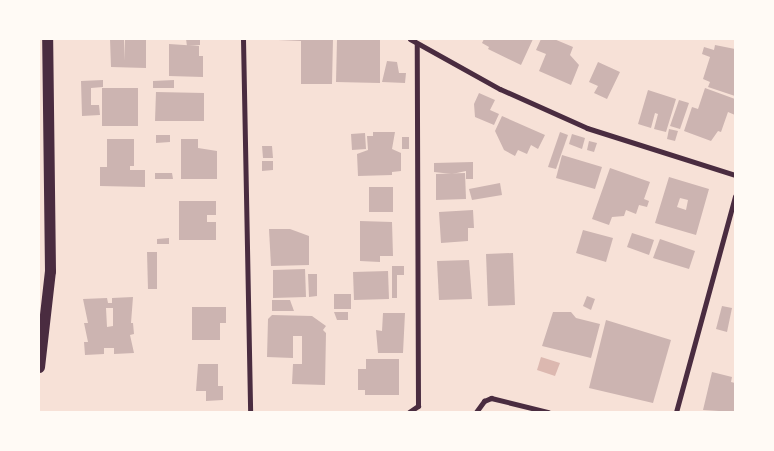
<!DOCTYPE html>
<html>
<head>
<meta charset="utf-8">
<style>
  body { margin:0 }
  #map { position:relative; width:774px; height:451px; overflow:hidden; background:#f7e1d7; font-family:"Work Sans",sans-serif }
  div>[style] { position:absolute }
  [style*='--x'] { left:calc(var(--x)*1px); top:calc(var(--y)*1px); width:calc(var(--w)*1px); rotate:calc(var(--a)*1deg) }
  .water>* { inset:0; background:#dcb8b0 }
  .building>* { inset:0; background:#ccb4b1 }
  .minor>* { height:5px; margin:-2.5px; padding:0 2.5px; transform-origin:2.5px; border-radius:2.5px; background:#4a2c40 }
  .motorway>* { height:11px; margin:-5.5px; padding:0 5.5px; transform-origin:5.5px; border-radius:5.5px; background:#4a2c40 }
  span { translate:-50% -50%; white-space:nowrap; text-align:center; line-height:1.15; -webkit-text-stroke:4px #fffaf5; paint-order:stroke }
  .frame { position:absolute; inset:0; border:40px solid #fffaf5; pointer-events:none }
</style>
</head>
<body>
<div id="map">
  <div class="water">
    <div style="clip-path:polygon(541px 357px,560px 363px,555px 376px,537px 370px)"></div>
  </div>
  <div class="building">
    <div style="clip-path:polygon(110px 39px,124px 39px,125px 61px,125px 39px,146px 39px,146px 68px,111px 67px)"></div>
    <div style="clip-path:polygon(186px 39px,200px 39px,200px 45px,187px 46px)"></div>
    <div style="clip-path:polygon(255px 39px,333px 39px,332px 84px,301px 84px,301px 41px)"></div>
    <div style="clip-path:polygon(484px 39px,533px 39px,521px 65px,488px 49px,489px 47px,482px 43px)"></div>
    <div style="clip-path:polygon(541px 39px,554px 39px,573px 47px,570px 55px,579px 65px,571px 85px,539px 71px,546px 54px,536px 50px)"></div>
    <div style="clip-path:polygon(337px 40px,380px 40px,380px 83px,336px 82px)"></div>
    <div style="clip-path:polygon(169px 44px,199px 46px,199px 56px,203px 56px,203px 77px,169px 76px)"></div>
    <div style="clip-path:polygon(715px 45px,735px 49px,735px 96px,708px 87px,710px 82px,703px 79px,710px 57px,702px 54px,704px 47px,714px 50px)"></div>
    <div style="clip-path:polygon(387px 61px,397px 62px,399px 73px,406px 73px,405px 83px,382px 82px)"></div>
    <div style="clip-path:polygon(598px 62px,620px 72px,607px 99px,594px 93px,598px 86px,589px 82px)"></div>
    <div style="clip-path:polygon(103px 80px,103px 87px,91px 88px,91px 105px,99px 105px,100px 115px,82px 116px,81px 81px)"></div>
    <div style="clip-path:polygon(174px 80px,174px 88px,153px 88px,153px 81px)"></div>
    <div style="clip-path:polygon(102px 88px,138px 88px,138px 126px,102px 126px)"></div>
    <div style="clip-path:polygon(705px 88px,735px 99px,735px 115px,728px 112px,721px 132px,718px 131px,711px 141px,684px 131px,692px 107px,698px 109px)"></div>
    <div style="clip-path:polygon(648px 90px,676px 99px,666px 132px,654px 129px,658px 114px,655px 113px,651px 128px,638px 124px)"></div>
    <div style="clip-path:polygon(156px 92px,204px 93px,204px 121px,155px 121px)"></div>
    <div style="clip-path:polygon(479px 93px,495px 100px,490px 110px,499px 114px,494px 125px,475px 117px,474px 104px)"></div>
    <div style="clip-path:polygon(679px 100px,689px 103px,680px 129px,670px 126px)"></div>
    <div style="clip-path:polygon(502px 116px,545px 135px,538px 149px,531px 145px,527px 154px,518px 150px,515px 156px,504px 150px,495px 131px)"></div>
    <div style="clip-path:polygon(669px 129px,678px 131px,675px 141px,667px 139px)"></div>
    <div style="clip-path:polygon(373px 132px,395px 132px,392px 149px,401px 153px,401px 171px,392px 172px,392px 175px,358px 176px,357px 154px,368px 150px,367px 136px,373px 136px)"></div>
    <div style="clip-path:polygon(560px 132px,568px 135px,556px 169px,548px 167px)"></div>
    <div style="clip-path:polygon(365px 133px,366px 149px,352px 150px,351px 134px)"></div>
    <div style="clip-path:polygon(572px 134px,585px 138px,582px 149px,569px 144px)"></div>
    <div style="clip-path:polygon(156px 135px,170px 135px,170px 142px,156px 143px)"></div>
    <div style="clip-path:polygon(402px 137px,409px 137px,409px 149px,402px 149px)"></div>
    <div style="clip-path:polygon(107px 139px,134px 139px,134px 166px,130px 166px,130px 170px,145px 170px,145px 187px,100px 186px,100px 167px,107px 167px)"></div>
    <div style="clip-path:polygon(181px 139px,198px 139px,198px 148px,217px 151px,217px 179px,181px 179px)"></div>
    <div style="clip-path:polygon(589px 141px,597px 143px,594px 152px,587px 150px)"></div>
    <div style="clip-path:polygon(262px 146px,272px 146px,273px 158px,263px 158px)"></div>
    <div style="clip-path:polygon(562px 155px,602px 167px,595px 189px,556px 178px)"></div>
    <div style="clip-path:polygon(262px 161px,273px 161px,273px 170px,262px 171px)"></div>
    <div style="clip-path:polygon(473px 162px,473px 179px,466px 179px,466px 171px,452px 174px,434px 172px,434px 163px)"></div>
    <div style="clip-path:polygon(610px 168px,650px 182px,644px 199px,649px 201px,647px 207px,639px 205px,636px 214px,626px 210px,624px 216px,612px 217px,609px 225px,592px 219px)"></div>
    <div style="clip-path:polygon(155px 173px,172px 173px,173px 179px,155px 179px)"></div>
    <div style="clip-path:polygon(465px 173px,466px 199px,436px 200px,436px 174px)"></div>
    <div style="clip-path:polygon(evenodd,669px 177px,709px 189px,696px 235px,655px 223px,669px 177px,680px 198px,688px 200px,686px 210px,677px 207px,680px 198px)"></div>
    <div style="clip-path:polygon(500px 183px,502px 195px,472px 200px,469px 189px)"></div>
    <div style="clip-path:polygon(369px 187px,393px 187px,393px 212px,369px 212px)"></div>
    <div style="clip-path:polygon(179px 201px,216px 201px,216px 215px,207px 215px,207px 222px,216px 222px,216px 240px,179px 240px)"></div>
    <div style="clip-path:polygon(473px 210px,474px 228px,468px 228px,468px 241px,441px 243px,439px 212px)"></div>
    <div style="clip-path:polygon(360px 221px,392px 222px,393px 256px,380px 256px,380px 262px,360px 261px)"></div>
    <div style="clip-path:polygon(269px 229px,290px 229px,309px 236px,309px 265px,271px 266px)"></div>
    <div style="clip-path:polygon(583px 230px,613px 238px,606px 262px,576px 253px)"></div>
    <div style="clip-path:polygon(632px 233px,654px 240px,649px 255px,627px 247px)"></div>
    <div style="clip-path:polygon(169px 238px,169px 244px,157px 244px,157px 239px)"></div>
    <div style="clip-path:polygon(660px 239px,695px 251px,689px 269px,653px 258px)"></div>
    <div style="clip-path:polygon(147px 252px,157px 252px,157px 289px,148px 289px)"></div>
    <div style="clip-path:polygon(513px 253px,515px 305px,488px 306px,486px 254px)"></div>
    <div style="clip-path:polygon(469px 260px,472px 299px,439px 300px,437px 261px)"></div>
    <div style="clip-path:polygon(392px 266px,404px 266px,404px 275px,397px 275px,397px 298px,392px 298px)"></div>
    <div style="clip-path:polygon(305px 269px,306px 297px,273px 298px,273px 270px)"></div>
    <div style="clip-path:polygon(388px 271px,389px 299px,354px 300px,353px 272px)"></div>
    <div style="clip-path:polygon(308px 274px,317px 274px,317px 296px,309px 297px)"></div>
    <div style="clip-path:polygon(334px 294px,351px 294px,351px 309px,334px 309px)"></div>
    <div style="clip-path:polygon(587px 296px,595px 299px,591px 310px,583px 306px)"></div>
    <div style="clip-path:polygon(evenodd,133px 297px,131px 323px,133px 323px,134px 334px,130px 335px,134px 353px,114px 354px,114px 348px,104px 348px,104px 354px,85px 355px,84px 342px,88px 342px,84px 323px,88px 323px,83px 299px,107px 298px,108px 303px,112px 303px,112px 298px,133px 297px,106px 308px,113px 308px,113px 326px,107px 327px,106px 308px)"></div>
    <div style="clip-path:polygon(272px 300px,290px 300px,294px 311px,272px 311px)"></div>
    <div style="clip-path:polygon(722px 306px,732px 308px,727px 332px,716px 329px)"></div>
    <div style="clip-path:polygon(192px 307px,226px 307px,226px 323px,220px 323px,220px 340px,192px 340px)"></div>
    <div style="clip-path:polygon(334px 312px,348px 312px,348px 320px,337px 320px)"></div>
    <div style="clip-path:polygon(553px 312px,571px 312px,576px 318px,600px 324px,591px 358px,542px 346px)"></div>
    <div style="clip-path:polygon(383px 313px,405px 313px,403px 353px,378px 353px,376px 330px,382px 331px)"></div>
    <div style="clip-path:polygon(272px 315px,312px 316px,326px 326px,323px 330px,326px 333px,325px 385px,292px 384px,293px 364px,302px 364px,302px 336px,293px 336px,293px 358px,267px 357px,268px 319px)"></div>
    <div style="clip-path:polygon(606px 320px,671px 340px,653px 403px,589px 388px)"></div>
    <div style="clip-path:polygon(366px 359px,399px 359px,399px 395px,365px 395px,365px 390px,358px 390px,358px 369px,366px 369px)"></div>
    <div style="clip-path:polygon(198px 364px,218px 364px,218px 386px,223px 386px,223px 400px,206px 401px,206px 391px,196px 391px)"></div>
    <div style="clip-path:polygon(712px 372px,732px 377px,731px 382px,735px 383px,735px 412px,703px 410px)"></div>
  </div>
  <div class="minor">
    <div style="--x:243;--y:39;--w:373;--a:88.9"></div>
    <div style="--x:410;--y:39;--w:103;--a:29.1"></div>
    <div style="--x:500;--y:89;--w:95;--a:24.1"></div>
    <div style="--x:587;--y:128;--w:155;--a:17.6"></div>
    <div style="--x:409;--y:412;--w:11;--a:-34"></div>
    <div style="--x:418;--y:406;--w:362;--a:-90.2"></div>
    <div style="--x:476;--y:412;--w:14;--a:-54"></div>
    <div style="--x:484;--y:401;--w:8;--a:-23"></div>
    <div style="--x:491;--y:398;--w:59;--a:13.8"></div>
    <div style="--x:676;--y:412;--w:224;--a:-74.7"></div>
  </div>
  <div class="motorway">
    <div style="--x:39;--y:367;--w:97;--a:-83.5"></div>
    <div style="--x:50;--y:271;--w:232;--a:-90.7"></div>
  </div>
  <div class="frame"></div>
</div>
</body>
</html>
